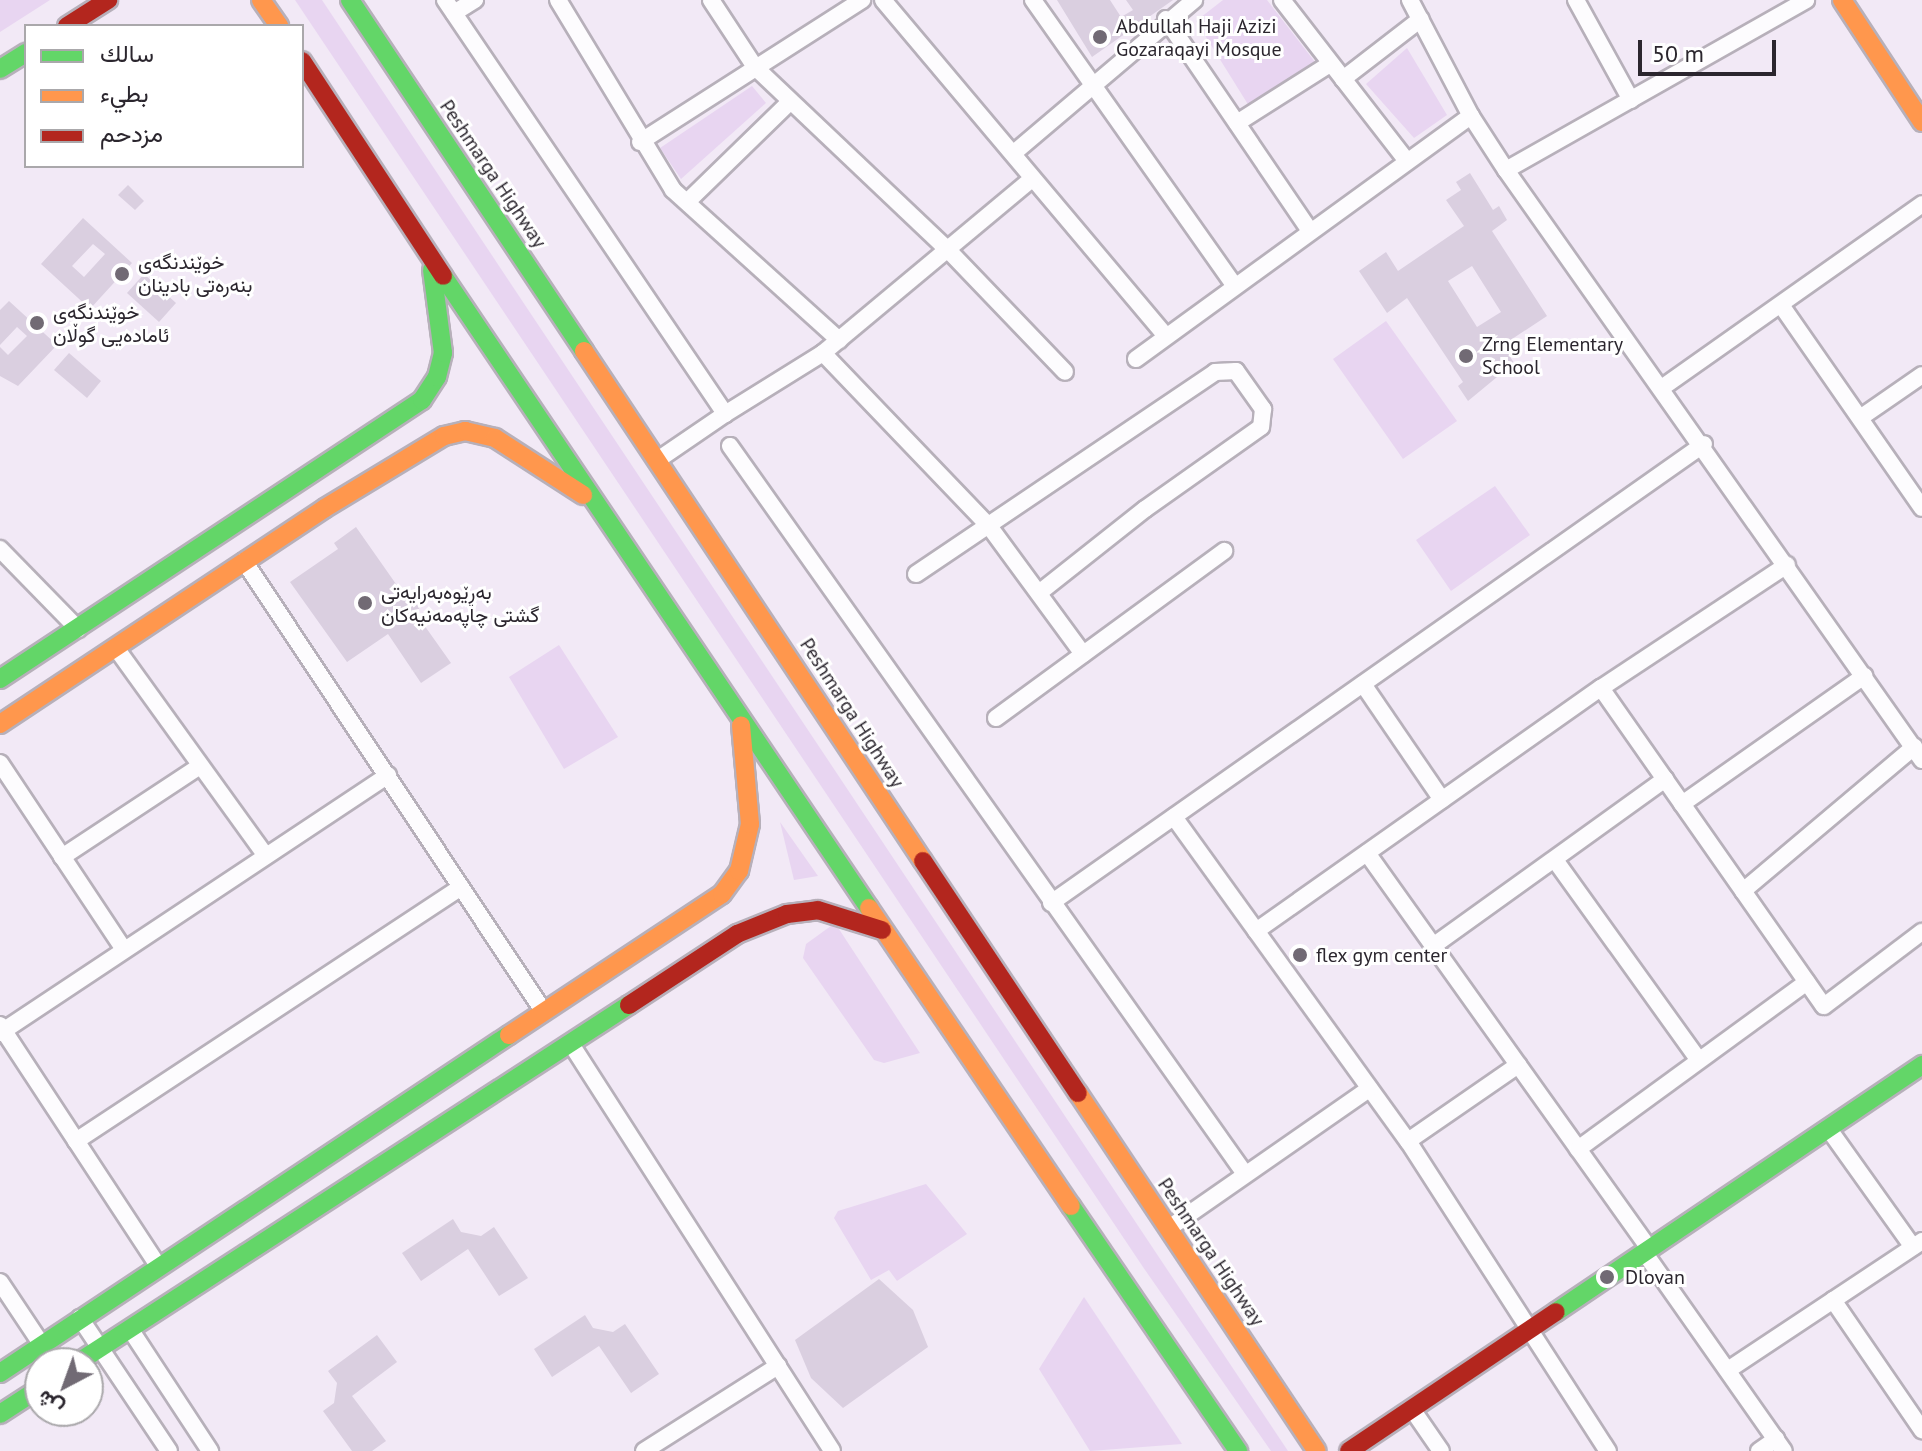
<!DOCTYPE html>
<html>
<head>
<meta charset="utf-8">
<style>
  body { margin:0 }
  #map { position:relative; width:1922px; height:1451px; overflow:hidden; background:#f2e9f6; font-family:"PT Sans",Vazirmatn,sans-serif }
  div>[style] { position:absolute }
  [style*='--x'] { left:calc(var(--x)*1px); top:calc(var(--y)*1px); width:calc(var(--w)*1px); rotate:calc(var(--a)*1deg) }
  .green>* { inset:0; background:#e8d5f1 }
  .building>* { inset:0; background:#dacfe0 }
  .roads { filter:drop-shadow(2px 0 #b7b0ba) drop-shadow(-2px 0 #b7b0ba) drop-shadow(0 2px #b7b0ba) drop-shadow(0 -2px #b7b0ba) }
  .street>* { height:16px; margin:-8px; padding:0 8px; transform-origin:8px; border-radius:8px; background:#fdfcfe }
  .fast>* { height:18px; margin:-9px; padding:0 9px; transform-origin:9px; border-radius:9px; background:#63d668 }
  .slow>* { height:18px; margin:-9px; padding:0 9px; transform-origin:9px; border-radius:9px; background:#ff974d }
  .jam>* { height:18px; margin:-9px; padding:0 9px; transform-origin:9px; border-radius:9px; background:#b3261e }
  .dots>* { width:22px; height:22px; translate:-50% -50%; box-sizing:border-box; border:4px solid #fff; border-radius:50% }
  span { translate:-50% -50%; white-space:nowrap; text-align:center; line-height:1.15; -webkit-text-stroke:6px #fff; paint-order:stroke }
  .poi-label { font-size:20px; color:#2b262e }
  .left { translate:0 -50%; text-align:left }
  .street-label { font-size:20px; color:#2b262e }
  .legend { position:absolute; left:24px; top:24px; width:280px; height:144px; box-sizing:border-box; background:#fff; border:2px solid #aaa8ab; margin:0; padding:10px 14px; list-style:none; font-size:24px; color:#2b262e }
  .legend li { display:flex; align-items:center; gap:16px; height:40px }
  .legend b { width:40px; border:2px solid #aaa8ab }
  .north { position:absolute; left:24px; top:1347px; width:80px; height:80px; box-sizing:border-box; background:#fff; border:2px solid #aaa8ab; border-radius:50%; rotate:221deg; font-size:22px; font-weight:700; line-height:32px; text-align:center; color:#2b262e }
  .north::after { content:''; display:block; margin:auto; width:28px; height:36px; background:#716a74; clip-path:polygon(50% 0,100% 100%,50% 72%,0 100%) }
  .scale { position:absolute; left:1638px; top:40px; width:138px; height:36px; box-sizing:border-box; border:4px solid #2b262e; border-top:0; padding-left:10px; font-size:24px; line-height:28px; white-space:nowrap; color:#2b262e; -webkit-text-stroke:6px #fff; paint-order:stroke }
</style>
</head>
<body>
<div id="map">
  <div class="green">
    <div style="clip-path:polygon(0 0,50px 0,0 32px)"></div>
    <div style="clip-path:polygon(295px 0,322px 0,1288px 1451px,1271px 1451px,1143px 1267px)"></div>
    <div style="clip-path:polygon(1223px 0,1267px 0,1315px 62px,1249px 106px,1196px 21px)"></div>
    <div style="clip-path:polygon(1407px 48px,1447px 115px,1414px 138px,1366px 84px)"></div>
    <div style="clip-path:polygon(752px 86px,766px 103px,681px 179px,660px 148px)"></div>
    <div style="clip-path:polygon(1386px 321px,1457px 421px,1403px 459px,1333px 359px)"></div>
    <div style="clip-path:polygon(1495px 486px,1530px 535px,1451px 591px,1416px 540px)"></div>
    <div style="clip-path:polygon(559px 645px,618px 737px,564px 769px,509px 677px)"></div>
    <div style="clip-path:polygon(780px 822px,818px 876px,794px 880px)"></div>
    <div style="clip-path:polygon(835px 923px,920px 1053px,884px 1063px,874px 1060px,803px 958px,806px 944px)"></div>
    <div style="clip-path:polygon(926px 1184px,967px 1234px,897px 1281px,889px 1270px,871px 1280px,834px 1218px,838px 1211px)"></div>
    <div style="clip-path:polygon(1084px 1297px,1182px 1444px,1090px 1451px,1039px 1369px)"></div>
  </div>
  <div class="building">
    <div style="clip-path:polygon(1057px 0,1110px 0,1121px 17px,1133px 10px,1126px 0,1173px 0,1092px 57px)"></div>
    <div style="clip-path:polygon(evenodd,1470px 173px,1493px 210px,1499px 206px,1507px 220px,1492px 231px,1547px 316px,1503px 345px,1514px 363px,1468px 401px,1458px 386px,1463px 382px,1407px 298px,1387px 313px,1359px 271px,1386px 252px,1398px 271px,1464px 226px,1446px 200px,1461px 190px,1456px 182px,1470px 173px,1472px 266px,1501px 312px,1477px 327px,1448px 281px,1472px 266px)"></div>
    <div style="clip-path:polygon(128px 185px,144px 201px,135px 210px,118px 195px)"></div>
    <div style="clip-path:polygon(evenodd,83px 218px,132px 263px,90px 309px,41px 264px,83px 218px,93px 244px,105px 254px,84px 277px,72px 266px,93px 244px)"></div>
    <div style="clip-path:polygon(144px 274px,176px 303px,159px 322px,127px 293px)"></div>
    <div style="clip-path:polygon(9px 301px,57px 345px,18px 386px,0 376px,0 347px,8px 355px,27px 336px,17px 327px,0 345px,0 310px)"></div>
    <div style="clip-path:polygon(69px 353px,101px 381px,87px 398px,54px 370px)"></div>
    <div style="clip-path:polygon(356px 527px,403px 594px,414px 591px,423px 597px,417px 615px,451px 663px,421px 683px,388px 634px,347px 662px,290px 582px,338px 549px,334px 543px)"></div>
    <div style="clip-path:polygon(453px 1219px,461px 1232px,481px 1236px,494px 1227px,528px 1278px,499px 1296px,468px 1249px,421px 1281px,402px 1253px)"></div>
    <div style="clip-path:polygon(879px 1279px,913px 1310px,928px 1347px,843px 1408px,811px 1378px,795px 1340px)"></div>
    <div style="clip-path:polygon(585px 1315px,593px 1328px,613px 1332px,625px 1324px,659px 1374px,631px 1393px,599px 1346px,552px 1377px,534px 1349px)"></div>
    <div style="clip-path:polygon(377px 1335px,397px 1362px,352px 1396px,386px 1441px,372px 1451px,352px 1451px,323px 1411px,334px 1403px,337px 1383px,328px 1371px)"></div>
  </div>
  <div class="roads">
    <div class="street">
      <div style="--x:445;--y:0;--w:500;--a:55.9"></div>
      <div style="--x:725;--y:414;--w:80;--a:145.7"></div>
      <div style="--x:558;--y:0;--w:222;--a:58.8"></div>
      <div style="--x:673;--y:190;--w:224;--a:42.1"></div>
      <div style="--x:711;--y:0;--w:80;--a:56.7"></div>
      <div style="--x:755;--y:67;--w:269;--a:43.5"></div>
      <div style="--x:950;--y:252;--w:166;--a:46.2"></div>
      <div style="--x:883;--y:0;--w:439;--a:49.9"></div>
      <div style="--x:1033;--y:0;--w:349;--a:54.8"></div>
      <div style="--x:1282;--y:0;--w:202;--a:52.2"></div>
      <div style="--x:1410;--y:0;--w:131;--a:62.3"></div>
      <div style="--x:1471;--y:116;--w:64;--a:57.1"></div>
      <div style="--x:1506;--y:170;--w:722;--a:54.81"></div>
      <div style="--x:1576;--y:0;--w:114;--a:61.2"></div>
      <div style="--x:454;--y:13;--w:25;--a:-32"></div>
      <div style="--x:1166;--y:19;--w:256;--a:55.8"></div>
      <div style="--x:1343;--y:79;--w:98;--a:-37.6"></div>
      <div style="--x:1237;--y:123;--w:110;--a:-32.4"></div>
      <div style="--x:640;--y:142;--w:264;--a:-32.6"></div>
      <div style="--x:1015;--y:152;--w:235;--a:-40.3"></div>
      <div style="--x:1506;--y:170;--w:345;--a:-29.5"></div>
      <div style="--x:687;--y:202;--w:144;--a:-44.2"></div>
      <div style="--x:1781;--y:305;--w:247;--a:55.2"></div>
      <div style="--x:823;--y:353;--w:240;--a:46.2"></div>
      <div style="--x:989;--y:526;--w:159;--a:53.7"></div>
      <div style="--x:1136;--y:359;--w:414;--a:-36"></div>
      <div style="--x:1663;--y:387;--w:317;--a:-35.2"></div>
      <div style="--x:725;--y:414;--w:115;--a:-31.9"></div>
      <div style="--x:823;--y:353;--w:271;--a:-39.8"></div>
      <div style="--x:1860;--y:418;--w:75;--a:-34.7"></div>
      <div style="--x:730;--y:446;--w:892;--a:54.72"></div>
      <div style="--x:0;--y:549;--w:112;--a:45.7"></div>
      <div style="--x:244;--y:561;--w:542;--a:56.37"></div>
      <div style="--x:916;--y:574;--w:361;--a:-34"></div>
      <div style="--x:1215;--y:372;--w:21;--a:-3"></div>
      <div style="--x:1236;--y:371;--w:47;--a:54.6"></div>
      <div style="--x:1263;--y:409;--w:18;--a:96"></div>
      <div style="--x:1261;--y:427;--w:142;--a:144.7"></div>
      <div style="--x:1145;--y:509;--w:135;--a:141.6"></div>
      <div style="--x:116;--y:648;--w:256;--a:54.2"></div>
      <div style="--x:1363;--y:684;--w:140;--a:55.7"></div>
      <div style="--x:1601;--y:688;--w:388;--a:55"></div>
      <div style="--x:1824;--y:1006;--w:123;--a:-37.1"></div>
      <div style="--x:996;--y:718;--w:283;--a:-36.2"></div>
      <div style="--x:0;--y:763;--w:222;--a:56.4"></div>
      <div style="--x:1682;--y:804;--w:223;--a:-35.1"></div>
      <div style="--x:1174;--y:817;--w:400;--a:54.2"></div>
      <div style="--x:1408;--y:1141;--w:134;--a:-34.6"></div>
      <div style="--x:1367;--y:853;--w:486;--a:54.5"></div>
      <div style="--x:62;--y:857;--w:165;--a:-33.4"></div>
      <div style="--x:1555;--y:860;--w:245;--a:54.3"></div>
      <div style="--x:1743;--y:891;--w:224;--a:-40.1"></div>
      <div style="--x:1051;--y:903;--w:798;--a:-35.1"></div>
      <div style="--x:1256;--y:931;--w:422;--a:-35.2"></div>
      <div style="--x:1601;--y:688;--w:223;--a:-33.5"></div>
      <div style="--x:1433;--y:946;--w:286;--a:-35.7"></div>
      <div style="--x:0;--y:1025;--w:290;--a:56.7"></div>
      <div style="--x:0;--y:1033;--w:466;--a:-33.6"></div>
      <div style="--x:571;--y:1044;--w:483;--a:57.3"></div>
      <div style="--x:1828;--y:1128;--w:146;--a:54.5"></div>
      <div style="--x:76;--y:1141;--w:461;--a:-33.4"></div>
      <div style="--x:1408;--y:1141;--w:369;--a:57.2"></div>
      <div style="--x:1578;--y:1149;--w:283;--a:-36.1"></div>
      <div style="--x:1169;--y:1228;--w:244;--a:-34.8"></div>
      <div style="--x:1644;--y:1252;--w:243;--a:54.9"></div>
      <div style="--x:0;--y:1282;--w:76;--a:56.3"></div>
      <div style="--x:1833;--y:1300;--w:158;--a:55.6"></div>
      <div style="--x:80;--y:1318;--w:160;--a:56.2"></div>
      <div style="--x:130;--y:1329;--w:146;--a:56.7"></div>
      <div style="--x:1728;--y:1370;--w:233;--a:-33.6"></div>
      <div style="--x:1412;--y:1409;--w:51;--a:55.4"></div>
      <div style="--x:644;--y:1451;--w:159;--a:-32.4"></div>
      <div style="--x:1759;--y:1451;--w:21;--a:-35"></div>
    </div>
    <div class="fast">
      <div style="--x:350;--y:0;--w:422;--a:56.3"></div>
      <div style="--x:0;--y:69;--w:31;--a:-32"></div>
      <div style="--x:443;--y:276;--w:762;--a:56.02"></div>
      <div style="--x:0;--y:679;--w:506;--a:-33.47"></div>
      <div style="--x:422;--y:400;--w:27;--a:-57"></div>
      <div style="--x:437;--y:377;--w:25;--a:-76"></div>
      <div style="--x:443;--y:353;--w:84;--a:-97.5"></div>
      <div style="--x:1071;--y:1206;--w:297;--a:55.7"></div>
      <div style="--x:1556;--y:1312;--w:442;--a:-34"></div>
      <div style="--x:77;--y:1363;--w:658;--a:-32.97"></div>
      <div style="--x:0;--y:1373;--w:611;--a:-33.59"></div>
      <div style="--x:0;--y:1414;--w:48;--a:-33"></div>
    </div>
    <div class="slow">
      <div style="--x:261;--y:0;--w:32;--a:55"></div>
      <div style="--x:1842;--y:0;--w:146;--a:56.7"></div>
      <div style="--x:584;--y:351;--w:612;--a:56.39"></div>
      <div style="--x:0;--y:724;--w:390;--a:-33.6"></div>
      <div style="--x:325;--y:508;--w:139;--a:-31.2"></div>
      <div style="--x:444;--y:436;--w:22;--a:-13"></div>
      <div style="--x:465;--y:431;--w:31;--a:13"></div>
      <div style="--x:495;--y:438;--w:105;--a:32.9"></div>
      <div style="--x:869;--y:908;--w:360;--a:55.9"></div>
      <div style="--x:509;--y:1035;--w:255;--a:-33.5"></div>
      <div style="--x:722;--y:894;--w:29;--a:-54"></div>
      <div style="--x:739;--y:871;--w:48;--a:-76.8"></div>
      <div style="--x:750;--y:824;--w:99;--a:-95.2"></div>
      <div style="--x:1078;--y:1093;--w:430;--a:56.3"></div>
    </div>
    <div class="jam">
      <div style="--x:67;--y:26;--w:49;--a:-32.4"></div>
      <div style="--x:302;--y:61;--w:257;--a:56.7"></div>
      <div style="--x:923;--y:861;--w:279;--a:56.3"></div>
      <div style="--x:629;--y:1005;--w:129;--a:-33.3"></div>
      <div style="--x:737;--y:934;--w:54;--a:-21.8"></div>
      <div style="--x:787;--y:914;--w:31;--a:-7"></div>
      <div style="--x:818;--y:910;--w:67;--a:17.4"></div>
      <div style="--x:1349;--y:1451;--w:249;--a:-33.9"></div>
    </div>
  </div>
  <div class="dots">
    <div style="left:1100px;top:37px;background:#716a74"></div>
    <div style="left:122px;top:274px;background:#716a74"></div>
    <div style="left:37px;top:323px;background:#716a74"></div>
    <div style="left:1466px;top:356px;background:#716a74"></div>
    <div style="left:365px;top:603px;background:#716a74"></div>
    <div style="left:1300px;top:955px;background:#716a74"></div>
    <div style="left:1607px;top:1277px;background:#716a74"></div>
  </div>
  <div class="poi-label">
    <span class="left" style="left:1116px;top:38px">Abdullah Haji Azizi<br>Gozaraqayi Mosque</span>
    <span class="left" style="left:138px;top:274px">خوێندنگەی<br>بنەرەتی بادینان</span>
    <span class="left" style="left:53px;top:324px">خوێندنگەی<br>ئامادەیی گوڵان</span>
    <span class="left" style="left:1482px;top:356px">Zrng Elementary<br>School</span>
    <span class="left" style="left:381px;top:604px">بەڕێوەبەرایەتی<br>گشتی چاپەمەنیەکان</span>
    <span class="left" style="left:1316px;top:955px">flex gym center</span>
    <span class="left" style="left:1625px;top:1277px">Dlovan</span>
  </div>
  <div class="street-label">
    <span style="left:493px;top:174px;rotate:56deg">Peshmarga Highway</span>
    <span style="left:852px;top:713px;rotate:57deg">Peshmarga Highway</span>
    <span style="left:1211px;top:1252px;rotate:56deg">Peshmarga Highway</span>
  </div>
  <ul class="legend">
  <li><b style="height:10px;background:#63d668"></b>سالك</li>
  <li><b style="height:10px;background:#ff974d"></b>بطيء</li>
  <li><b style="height:10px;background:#b3261e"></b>مزدحم</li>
  </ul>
  <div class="north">ش</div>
  <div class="scale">50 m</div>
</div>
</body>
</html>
